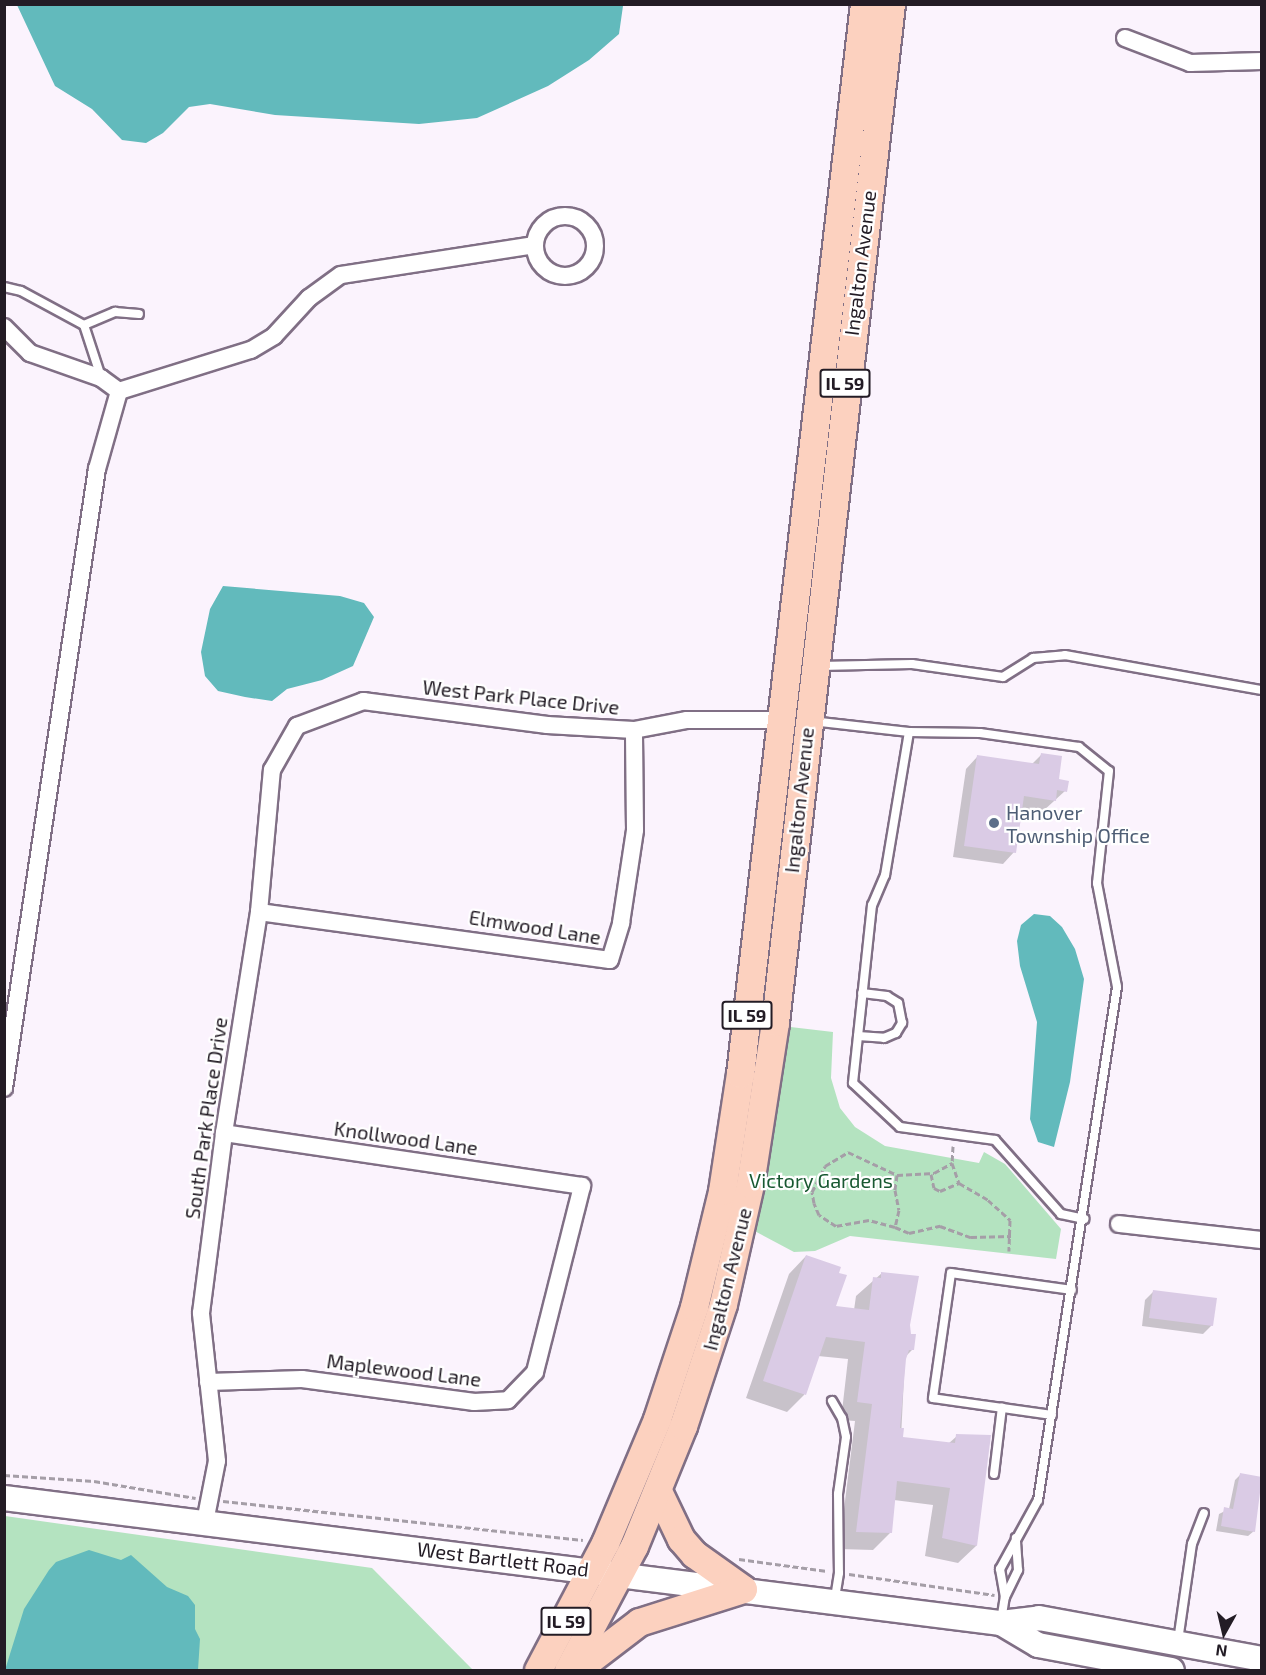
<!DOCTYPE html>
<html>
<head>
<meta charset="utf-8">
<style>
  body { margin:0 }
  #map { position:relative; width:1266px; height:1675px; overflow:hidden; background:#fbf3fd; font-family:"Exo 2",sans-serif }
  div>[style] { position:absolute }
  [style*='--x'] { left:calc(var(--x)*1px); top:calc(var(--y)*1px); width:calc(var(--w)*1px); rotate:calc(var(--a)*1deg) }
  .green>* { inset:0; background:#b4e3c0 }
  .water>* { inset:0; background:#62babc }
  .shadow>* { inset:0; background:#0003 }
  .building>* { inset:0; background:#dacbe5 }
  .path>* { height:3px; margin-top:-1.5px; transform-origin:0; background:repeating-linear-gradient(90deg,#a59ea7 0 6px,transparent 0 9px) }
  .roads { filter:drop-shadow(2px 0 #806f85) drop-shadow(-2px 0 #806f85) drop-shadow(0 2px #806f85) drop-shadow(0 -2px #806f85) }
  .lane>* { height:8px; margin:-4px; padding:0 4px; transform-origin:4px; border-radius:4px; background:#fff }
  .street>* { height:16px; margin:-8px; padding:0 8px; transform-origin:8px; border-radius:8px; background:#fff }
  .street>.ring { margin:-8px; padding:0; box-sizing:content-box; background:none; border:16px solid #fff; border-radius:50% }
  .secondary>* { height:24px; margin:-12px; padding:0 12px; transform-origin:12px; border-radius:12px; background:#fff }
  .primary>* { height:27px; margin:-13.5px; padding:0 13.5px; transform-origin:13.5px; border-radius:13.5px; background:#fcd1bf }
  .dots>* { width:16px; height:16px; translate:-50% -50%; box-sizing:border-box; border:3px solid #fff; border-radius:50% }
  span { translate:-50% -50%; white-space:nowrap; text-align:center; line-height:1.15; -webkit-text-stroke:4.5px #fff; paint-order:stroke }
  .shield-label span { padding:2px 4px; background:#fff; border:2px solid; border-radius:4px; -webkit-text-stroke-width:0 }
  .shield-label { font-size:18px; color:#231c25; font-weight:700 }
  .street-label { font-size:20px; color:#231c25 }
  .service-label { font-size:20px; color:#4e5e75 }
  .left { translate:0 -50%; text-align:left }
  .park-label { font-size:20px; color:#185831 }
  .frame { position:absolute; inset:0; border:6px solid #231c25; pointer-events:none }
  .north { position:absolute; left:1194px; top:1603px; width:60px; height:60px; -webkit-text-stroke:4px #fff; paint-order:stroke; rotate:188deg; font-size:16px; font-weight:700; line-height:24px; text-align:center; color:#231c25 }
  .north::after { content:''; display:block; margin:auto; width:21px; height:27px; background:#231c25; clip-path:polygon(50% 0,100% 100%,50% 72%,0 100%) }
</style>
</head>
<body>
<div id="map">
  <div class="green">
    <div style="clip-path:polygon(782px 1026px,833px 1032px,831px 1078px,840px 1108px,855px 1127px,885px 1146px,979px 1163px,984px 1152px,1005px 1164px,1061px 1229px,1056px 1259px,850px 1236px,815px 1251px,794px 1252px,749px 1228px)"></div>
    <div style="clip-path:polygon(5px 1516px,372px 1568px,473px 1670px,5px 1670px)"></div>
  </div>
  <div class="water">
    <div style="clip-path:polygon(17px 5px,623px 4px,623px 6px,619px 34px,589px 60px,548px 86px,477px 118px,419px 124px,275px 115px,210px 104px,189px 107px,163px 133px,146px 143px,122px 140px,92px 109px,55px 86px)"></div>
    <div style="clip-path:polygon(223px 586px,340px 596px,364px 603px,374px 617px,353px 666px,322px 680px,287px 689px,272px 701px,245px 697px,218px 691px,205px 676px,201px 652px,210px 609px)"></div>
    <div style="clip-path:polygon(1034px 914px,1050px 916px,1062px 927px,1075px 949px,1084px 979px,1070px 1082px,1054px 1147px,1038px 1142px,1030px 1119px,1037px 1022px,1020px 966px,1017px 941px,1021px 925px)"></div>
    <div style="clip-path:polygon(89px 1550px,121px 1560px,131px 1555px,167px 1587px,188px 1596px,195px 1605px,195px 1629px,200px 1639px,198px 1670px,5px 1670px,24px 1609px,49px 1570px,56px 1562px)"></div>
  </div>
  <div class="shadow">
    <div style="clip-path:polygon(1041px 755px,1065px 791px,1042px 812px,1021px 809px,1014px 852px,1003px 864px,953px 857px,966px 769px,977px 757px,1031px 765px)"></div>
    <div style="clip-path:polygon(806px 1256px,834px 1307px,854px 1310px,856px 1296px,882px 1273px,909px 1325px,912px 1350px,905px 1357px,901px 1438px,948px 1444px,957px 1436px,989px 1436px,976px 1546px,958px 1563px,925px 1556px,933px 1505px,894px 1500px,891px 1532px,873px 1550px,839px 1549px,855px 1421px,841px 1420px,848px 1359px,818px 1356px,804px 1395px,787px 1412px,746px 1398px,789px 1274px)"></div>
    <div style="clip-path:polygon(1154px 1291px,1212px 1325px,1203px 1334px,1142px 1326px,1145px 1300px)"></div>
    <div style="clip-path:polygon(1240px 1475px,1254px 1531px,1248px 1536px,1216px 1531px,1219px 1514px,1229px 1509px,1235px 1480px)"></div>
  </div>
  <div class="building">
    <div style="clip-path:polygon(1041px 753px,1062px 756px,1059px 779px,1069px 781px,1067px 792px,1057px 790px,1056px 801px,1024px 796px,1016px 853px,964px 846px,977px 755px,1039px 764px)"></div>
    <div style="clip-path:polygon(806px 1255px,841px 1267px,839px 1273px,847px 1275px,836px 1306px,869px 1310px,873px 1277px,881px 1278px,881px 1272px,919px 1276px,910px 1325px,911px 1334px,916px 1334px,914px 1350px,909px 1350px,906px 1359px,900px 1428px,904px 1428px,903px 1437px,955px 1443px,956px 1434px,991px 1435px,977px 1546px,942px 1538px,950px 1488px,897px 1481px,892px 1533px,856px 1532px,872px 1404px,857px 1402px,865px 1342px,826px 1337px,806px 1395px,763px 1381px)"></div>
    <div style="clip-path:polygon(1153px 1290px,1217px 1298px,1213px 1326px,1149px 1318px)"></div>
    <div style="clip-path:polygon(1240px 1473px,1262px 1477px,1255px 1532px,1221px 1526px,1224px 1507px,1233px 1509px)"></div>
  </div>
  <div class="path">
    <div style="--x:953;--y:1146;--w:17;--a:93"></div>
    <div style="--x:952;--y:1163;--w:21;--a:71"></div>
    <div style="--x:959;--y:1183;--w:34;--a:30"></div>
    <div style="--x:988;--y:1200;--w:30;--a:42"></div>
    <div style="--x:1010;--y:1220;--w:31;--a:92"></div>
    <div style="--x:931;--y:1174;--w:14;--a:78"></div>
    <div style="--x:934;--y:1188;--w:7;--a:27"></div>
    <div style="--x:940;--y:1191;--w:21;--a:-23"></div>
    <div style="--x:897;--y:1175;--w:15;--a:98"></div>
    <div style="--x:895;--y:1190;--w:20;--a:79"></div>
    <div style="--x:899;--y:1210;--w:17;--a:103"></div>
    <div style="--x:895;--y:1227;--w:27;--a:-165"></div>
    <div style="--x:869;--y:1220;--w:34;--a:170"></div>
    <div style="--x:836;--y:1226;--w:20;--a:-147"></div>
    <div style="--x:819;--y:1215;--w:13;--a:-113"></div>
    <div style="--x:814;--y:1203;--w:11;--a:-100"></div>
    <div style="--x:812;--y:1192;--w:29;--a:-63"></div>
    <div style="--x:825;--y:1166;--w:27;--a:-31"></div>
    <div style="--x:848;--y:1152;--w:54;--a:25.1"></div>
    <div style="--x:897;--y:1175;--w:37;--a:-3"></div>
    <div style="--x:934;--y:1173;--w:21;--a:-29"></div>
    <div style="--x:895;--y:1227;--w:15;--a:23"></div>
    <div style="--x:909;--y:1233;--w:32;--a:-13"></div>
    <div style="--x:940;--y:1226;--w:33;--a:20"></div>
    <div style="--x:971;--y:1237;--w:40;--a:-1.4"></div>
    <div style="--x:4;--y:1475;--w:90;--a:3.8"></div>
    <div style="--x:94;--y:1481;--w:103;--a:9.5"></div>
    <div style="--x:223;--y:1501;--w:362;--a:6.2"></div>
    <div style="--x:739;--y:1559;--w:89;--a:7.8"></div>
    <div style="--x:849;--y:1574;--w:147;--a:8.2"></div>
  </div>
  <div class="roads">
    <div class="lane">
      <div style="--x:4;--y:287;--w:17;--a:13"></div>
      <div style="--x:21;--y:291;--w:72;--a:28.4"></div>
      <div style="--x:84;--y:325;--w:55;--a:71.9"></div>
      <div style="--x:84;--y:325;--w:34;--a:-23"></div>
      <div style="--x:115;--y:312;--w:24;--a:5"></div>
      <div style="--x:820;--y:666;--w:92;--a:-1.2"></div>
      <div style="--x:912;--y:664;--w:92;--a:8.1"></div>
      <div style="--x:1003;--y:677;--w:36;--a:-32"></div>
      <div style="--x:1033;--y:658;--w:32;--a:-5"></div>
      <div style="--x:1065;--y:655;--w:200;--a:10.1"></div>
      <div style="--x:811;--y:721;--w:99;--a:6.4"></div>
      <div style="--x:909;--y:732;--w:145;--a:99.5"></div>
      <div style="--x:885;--y:875;--w:33;--a:113"></div>
      <div style="--x:872;--y:905;--w:179;--a:96.1"></div>
      <div style="--x:853;--y:1083;--w:64;--a:43.1"></div>
      <div style="--x:900;--y:1127;--w:96;--a:7.8"></div>
      <div style="--x:995;--y:1140;--w:99;--a:48.3"></div>
      <div style="--x:1061;--y:1214;--w:24;--a:12"></div>
      <div style="--x:909;--y:732;--w:71;--a:0.8"></div>
      <div style="--x:980;--y:733;--w:100;--a:8"></div>
      <div style="--x:1079;--y:747;--w:38;--a:39"></div>
      <div style="--x:1109;--y:771;--w:113;--a:96.1"></div>
      <div style="--x:1097;--y:883;--w:106;--a:79.1"></div>
      <div style="--x:1117;--y:987;--w:519;--a:98.75"></div>
      <div style="--x:1038;--y:1500;--w:79;--a:118.8"></div>
      <div style="--x:1000;--y:1569;--w:28;--a:80"></div>
      <div style="--x:858;--y:1036;--w:26;--a:4"></div>
      <div style="--x:884;--y:1038;--w:13;--a:-23"></div>
      <div style="--x:896;--y:1033;--w:12;--a:-59"></div>
      <div style="--x:902;--y:1023;--w:20;--a:-101"></div>
      <div style="--x:898;--y:1003;--w:13;--a:-148"></div>
      <div style="--x:887;--y:996;--w:25;--a:-173"></div>
      <div style="--x:832;--y:1401;--w:20;--a:60"></div>
      <div style="--x:842;--y:1418;--w:19;--a:78"></div>
      <div style="--x:846;--y:1437;--w:58;--a:98"></div>
      <div style="--x:838;--y:1494;--w:79;--a:89.3"></div>
      <div style="--x:839;--y:1573;--w:26;--a:99"></div>
      <div style="--x:1052;--y:1415;--w:120;--a:-171.9"></div>
      <div style="--x:933;--y:1398;--w:126;--a:-81.8"></div>
      <div style="--x:951;--y:1273;--w:122;--a:8"></div>
      <div style="--x:994;--y:1474;--w:67;--a:-83.2"></div>
      <div style="--x:1001;--y:1621;--w:24;--a:-81"></div>
      <div style="--x:1005;--y:1597;--w:30;--a:-64"></div>
      <div style="--x:1018;--y:1570;--w:32;--a:-94"></div>
      <div style="--x:1178;--y:1641;--w:98;--a:-81.8"></div>
      <div style="--x:1192;--y:1544;--w:33;--a:-69"></div>
    </div>
    <div class="street">
      <div style="--x:1125;--y:38;--w:70;--a:21"></div>
      <div style="--x:1190;--y:63;--w:72;--a:-1.6"></div>
      <div class="ring" style="left:535px;top:216px;width:44px;height:44px"></div>
      <div style="--x:4;--y:327;--w:37;--a:45"></div>
      <div style="--x:30;--y:353;--w:75;--a:19.4"></div>
      <div style="--x:101;--y:378;--w:22;--a:36"></div>
      <div style="--x:119;--y:391;--w:138;--a:-17.3"></div>
      <div style="--x:251;--y:350;--w:27;--a:-31"></div>
      <div style="--x:274;--y:336;--w:52;--a:-47.4"></div>
      <div style="--x:309;--y:298;--w:39;--a:-36"></div>
      <div style="--x:341;--y:275;--w:196;--a:-8.8"></div>
      <div style="--x:259;--y:912;--w:354;--a:7.8"></div>
      <div style="--x:610;--y:960;--w:39;--a:-73"></div>
      <div style="--x:621;--y:923;--w:94;--a:-81.4"></div>
      <div style="--x:635;--y:830;--w:100;--a:-90.6"></div>
      <div style="--x:4;--y:1088;--w:626;--a:-81.46"></div>
      <div style="--x:97;--y:469;--w:81;--a:-74.2"></div>
      <div style="--x:1119;--y:1224;--w:144;--a:6.4"></div>
      <div style="--x:208;--y:1382;--w:94;--a:-1.8"></div>
      <div style="--x:302;--y:1379;--w:174;--a:7.6"></div>
      <div style="--x:474;--y:1402;--w:34;--a:-3"></div>
      <div style="--x:508;--y:1400;--w:39;--a:-46"></div>
      <div style="--x:535;--y:1372;--w:192;--a:-75.8"></div>
      <div style="--x:582;--y:1186;--w:362;--a:-171.6"></div>
      <div style="--x:205;--y:1522;--w:62;--a:-78.9"></div>
      <div style="--x:217;--y:1461;--w:149;--a:-96.2"></div>
      <div style="--x:201;--y:1313;--w:181;--a:-82.7"></div>
      <div style="--x:224;--y:1133;--w:224;--a:-81"></div>
      <div style="--x:259;--y:912;--w:143;--a:-84.8"></div>
      <div style="--x:272;--y:770;--w:51;--a:-60.4"></div>
      <div style="--x:297;--y:726;--w:71;--a:-20.7"></div>
      <div style="--x:363;--y:701;--w:186;--a:7.4"></div>
      <div style="--x:547;--y:725;--w:87;--a:3.3"></div>
      <div style="--x:634;--y:730;--w:54;--a:-10.7"></div>
      <div style="--x:687;--y:720;--w:94;--a:0"></div>
    </div>
    <div class="secondary">
      <div style="--x:4;--y:1498;--w:1005;--a:7.15"></div>
      <div style="--x:1001;--y:1623;--w:38;--a:-7"></div>
      <div style="--x:1039;--y:1618;--w:227;--a:10.4"></div>
      <div style="--x:1001;--y:1623;--w:43;--a:30.7"></div>
      <div style="--x:1038;--y:1645;--w:136;--a:10.6"></div>
    </div>
    <div class="primary">
      <div style="--x:658;--y:1491;--w:53;--a:64.4"></div>
      <div style="--x:681;--y:1539;--w:20;--a:49"></div>
      <div style="--x:694;--y:1554;--w:60;--a:35.5"></div>
      <div style="--x:538;--y:1670;--w:144;--a:-62.2"></div>
      <div style="--x:605;--y:1543;--w:134;--a:-67.2"></div>
      <div style="--x:657;--y:1419;--w:118;--a:-71.7"></div>
      <div style="--x:694;--y:1307;--w:119;--a:-76.4"></div>
      <div style="--x:722;--y:1191;--w:118;--a:-81.3"></div>
      <div style="--x:740;--y:1074;--w:1077;--a:-83.39"></div>
      <div style="--x:568;--y:1670;--w:140;--a:-62"></div>
      <div style="--x:634;--y:1546;--w:130;--a:-67.8"></div>
      <div style="--x:683;--y:1426;--w:128;--a:-71.8"></div>
      <div style="--x:723;--y:1304;--w:123;--a:-77.3"></div>
      <div style="--x:750;--y:1184;--w:164;--a:-81.2"></div>
      <div style="--x:775;--y:1022;--w:1025;--a:-83.5"></div>
      <div style="--x:576;--y:1670;--w:79;--a:-37.3"></div>
      <div style="--x:639;--y:1622;--w:109;--a:-17.6"></div>
    </div>
  </div>
  <div class="dots">
    <div style="left:994px;top:823px;background:#5c6f8a"></div>
  </div>
  <div class="shield-label">
    <span style="left:845px;top:383px">IL 59</span>
    <span style="left:747px;top:1015px">IL 59</span>
    <span style="left:566px;top:1621px">IL 59</span>
  </div>
  <div class="street-label">
    <span style="left:860px;top:263px;rotate:-83deg">Ingalton Avenue</span>
    <span style="left:521px;top:697px;rotate:6deg">West Park Place Drive</span>
    <span style="left:799px;top:800px;rotate:-84deg">Ingalton Avenue</span>
    <span style="left:535px;top:927px;rotate:9deg">Elmwood Lane</span>
    <span style="left:206px;top:1118px;rotate:-82deg">South Park Place Drive</span>
    <span style="left:406px;top:1138px;rotate:8deg">Knollwood Lane</span>
    <span style="left:727px;top:1279px;rotate:-76deg">Ingalton Avenue</span>
    <span style="left:404px;top:1370px;rotate:7deg">Maplewood Lane</span>
    <span style="left:503px;top:1559px;rotate:7deg">West Bartlett Road</span>
  </div>
  <div class="service-label">
    <span class="left" style="left:1006px;top:824px">Hanover<br>Township Office</span>
  </div>
  <div class="park-label">
    <span style="left:821px;top:1180px">Victory Gardens</span>
  </div>
  <div class="frame"></div>
  <div class="north">N</div>
</div>
</body>
</html>
